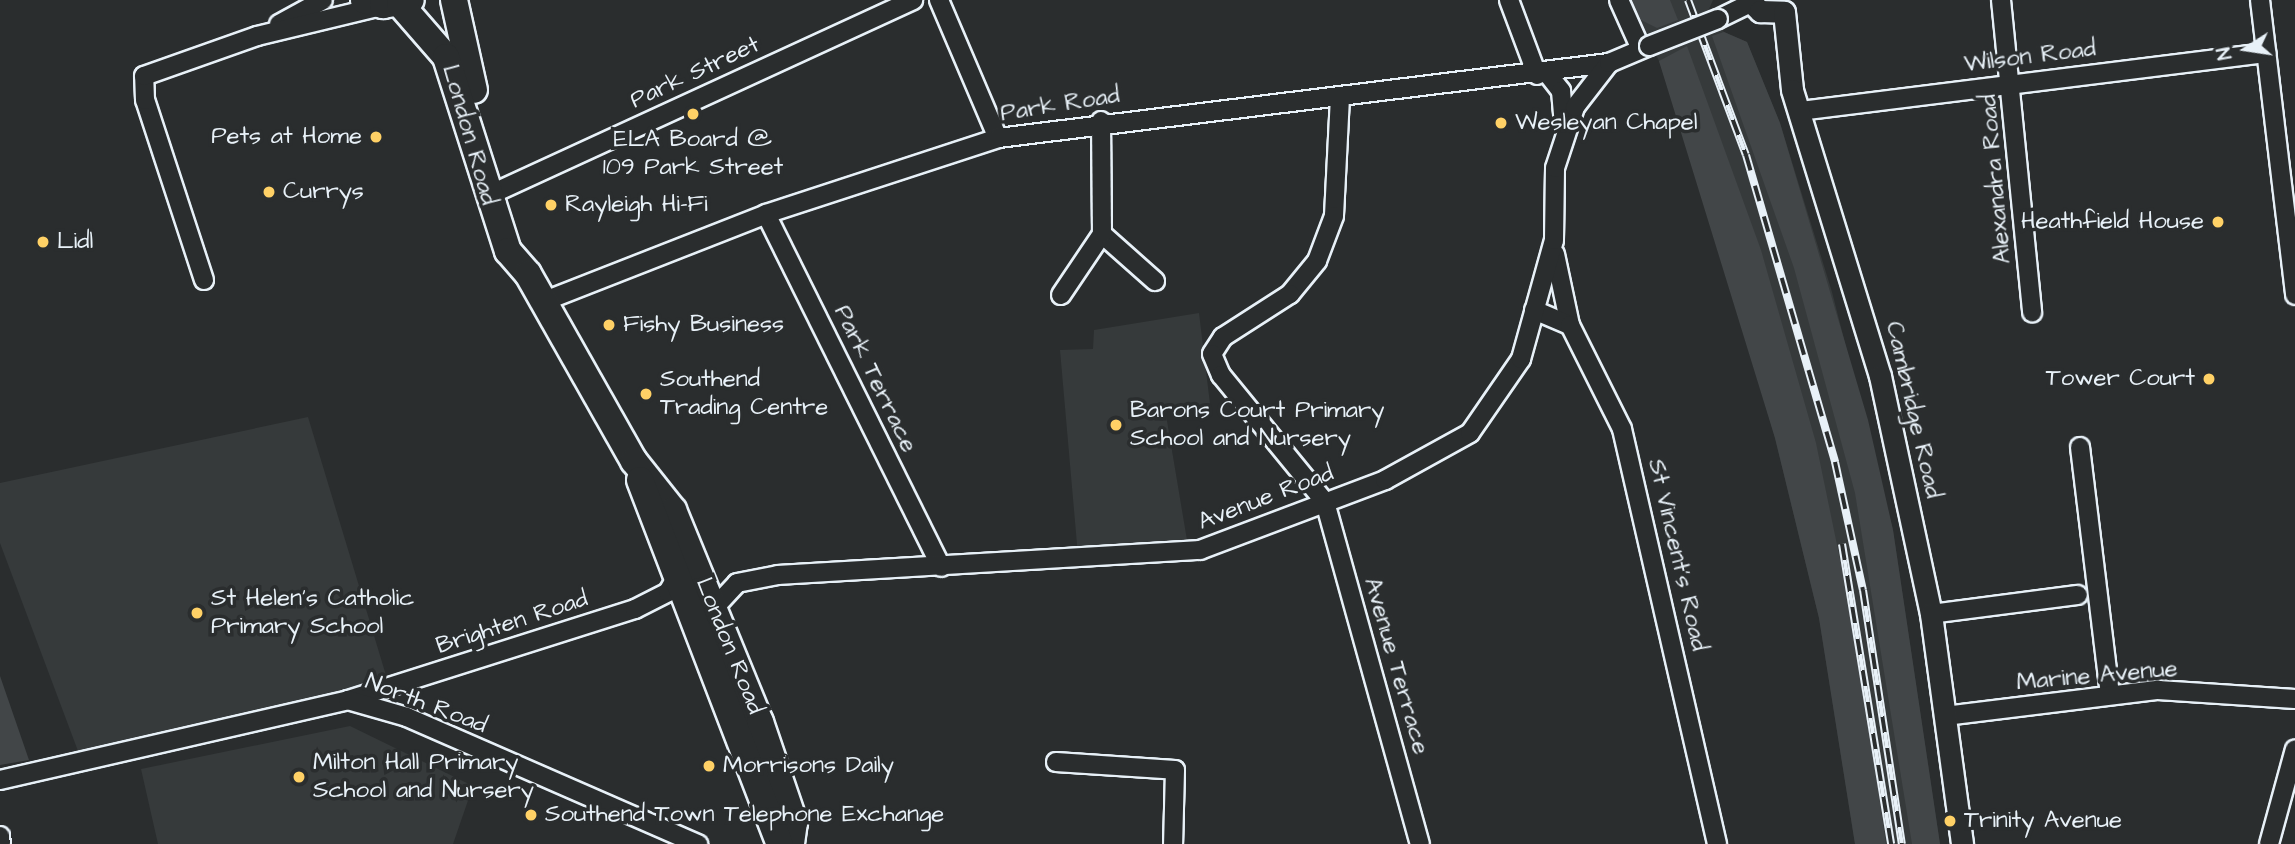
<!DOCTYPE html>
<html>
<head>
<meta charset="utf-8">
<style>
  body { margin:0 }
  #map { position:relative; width:2295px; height:844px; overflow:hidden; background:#2a2d2e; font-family:"Architects Daughter",sans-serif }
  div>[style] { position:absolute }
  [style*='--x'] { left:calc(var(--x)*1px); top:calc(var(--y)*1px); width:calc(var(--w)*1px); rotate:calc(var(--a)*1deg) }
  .built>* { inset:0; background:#363a3b }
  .green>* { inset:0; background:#424648 }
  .roads { filter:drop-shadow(2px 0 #e8f1f8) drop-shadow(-2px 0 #e8f1f8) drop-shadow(0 2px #e8f1f8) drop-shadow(0 -2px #e8f1f8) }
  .minor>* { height:18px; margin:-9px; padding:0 9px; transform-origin:9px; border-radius:9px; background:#2a2d2e }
  .tertiary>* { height:21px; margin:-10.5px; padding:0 10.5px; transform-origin:10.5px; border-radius:10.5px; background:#2a2d2e }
  .primary>* { height:26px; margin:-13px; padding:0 13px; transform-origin:13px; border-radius:13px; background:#2a2d2e }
  .rail>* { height:8px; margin-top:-4px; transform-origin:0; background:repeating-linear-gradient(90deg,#2a2d2e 0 16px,#e8f1f8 0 32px); box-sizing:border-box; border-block:2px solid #e8f1f8 }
  .bridges { filter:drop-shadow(2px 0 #e8f1f8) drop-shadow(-2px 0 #e8f1f8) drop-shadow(0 2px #e8f1f8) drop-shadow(0 -2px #e8f1f8) }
  .minor-bridge>* { height:18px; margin:-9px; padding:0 9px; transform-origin:9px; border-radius:9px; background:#2a2d2e }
  .dots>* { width:19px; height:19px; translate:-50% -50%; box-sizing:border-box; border:4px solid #2a2d2e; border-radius:50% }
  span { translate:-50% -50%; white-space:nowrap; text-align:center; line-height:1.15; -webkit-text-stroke:7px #2a2d2e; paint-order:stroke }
  .street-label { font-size:24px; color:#e8f1f8 }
  .poi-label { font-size:24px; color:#e8f1f8 }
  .left { translate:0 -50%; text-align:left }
  .right { translate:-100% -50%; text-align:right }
  .north { position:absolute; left:2211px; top:14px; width:70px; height:70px; -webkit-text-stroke:5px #2a2d2e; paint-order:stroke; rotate:258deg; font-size:19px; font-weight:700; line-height:28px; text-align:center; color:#e8f1f8 }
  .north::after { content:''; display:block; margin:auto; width:24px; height:32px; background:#e8f1f8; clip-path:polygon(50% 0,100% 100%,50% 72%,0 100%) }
</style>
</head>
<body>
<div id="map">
  <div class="built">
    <div style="clip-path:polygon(1629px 0,1713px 0,1709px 9px,1724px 32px,1747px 42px,1780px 123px,1832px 292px,1893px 530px,1940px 844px,1855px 844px,1819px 618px,1775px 438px,1711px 219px,1659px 61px)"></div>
    <div style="clip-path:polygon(1199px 313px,1210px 404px,1165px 409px,1190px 558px,1079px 567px,1060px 350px,1093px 349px,1094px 330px)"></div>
    <div style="clip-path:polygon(308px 417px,388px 682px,78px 751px,0 543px,0 483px)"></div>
    <div style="clip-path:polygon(350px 726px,473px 786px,453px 844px,158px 844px,141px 769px)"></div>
  </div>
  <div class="green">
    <div style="clip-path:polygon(1629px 0,1670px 0,1678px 20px,1657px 28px,1637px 18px)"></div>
    <div style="clip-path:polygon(1724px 32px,1747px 42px,1780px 123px,1868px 420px,1893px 530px,1940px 844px,1912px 844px,1855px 493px,1794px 268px,1712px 36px)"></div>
    <div style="clip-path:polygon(1687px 46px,1761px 250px,1816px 443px,1856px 637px,1886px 844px,1855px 844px,1819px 618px,1775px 438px,1659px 61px)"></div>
    <div style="clip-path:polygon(0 676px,29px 760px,0 765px)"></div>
  </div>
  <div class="roads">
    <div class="minor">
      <div style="--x:939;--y:0;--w:150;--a:66.9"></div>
      <div style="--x:1509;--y:0;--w:80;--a:69.5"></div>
      <div style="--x:1619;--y:0;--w:51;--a:65.9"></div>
      <div style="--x:2001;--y:0;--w:314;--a:84.3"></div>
      <div style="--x:2260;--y:0;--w:297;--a:83.2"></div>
      <div style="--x:1718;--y:19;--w:37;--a:-26"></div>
      <div style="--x:279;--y:24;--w:50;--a:-28.6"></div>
      <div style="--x:1547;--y:73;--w:23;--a:52"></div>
      <div style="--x:1561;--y:91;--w:33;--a:85"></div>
      <div style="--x:1340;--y:97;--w:119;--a:92.9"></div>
      <div style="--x:1334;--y:216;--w:48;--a:110.7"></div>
      <div style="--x:1317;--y:261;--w:43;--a:129.3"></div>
      <div style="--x:1290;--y:294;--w:80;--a:147.3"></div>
      <div style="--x:1223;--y:337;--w:20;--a:123"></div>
      <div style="--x:1212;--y:354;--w:23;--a:67"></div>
      <div style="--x:1221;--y:375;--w:164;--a:50.7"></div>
      <div style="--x:1325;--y:502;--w:355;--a:74.5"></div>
      <div style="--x:1800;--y:111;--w:470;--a:-7.1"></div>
      <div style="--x:498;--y:191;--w:457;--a:-24.7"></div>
      <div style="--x:766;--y:214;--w:394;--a:63.6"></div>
      <div style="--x:1102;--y:234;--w:71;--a:41.6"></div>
      <div style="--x:1555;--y:254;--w:73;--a:78.1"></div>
      <div style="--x:204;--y:280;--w:189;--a:-108.1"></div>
      <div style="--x:145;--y:100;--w:24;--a:-92"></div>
      <div style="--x:144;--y:76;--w:120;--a:-19.5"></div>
      <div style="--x:257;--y:36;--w:128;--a:-13.6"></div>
      <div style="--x:1061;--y:295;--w:73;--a:-56.1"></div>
      <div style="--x:1102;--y:234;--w:113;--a:-90.5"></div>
      <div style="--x:542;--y:302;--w:241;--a:-21.4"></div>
      <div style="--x:766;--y:214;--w:244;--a:-18.1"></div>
      <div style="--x:998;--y:138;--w:616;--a:-7"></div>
      <div style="--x:1534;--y:310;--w:39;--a:23"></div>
      <div style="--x:1570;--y:325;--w:116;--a:63.4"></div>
      <div style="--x:1622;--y:429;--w:426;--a:77.1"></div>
      <div style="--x:2080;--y:447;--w:249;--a:83.1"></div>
      <div style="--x:714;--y:608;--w:34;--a:-47"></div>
      <div style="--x:737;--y:583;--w:42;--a:-11"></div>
      <div style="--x:778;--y:575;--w:423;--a:-3.4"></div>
      <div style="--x:1200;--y:550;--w:198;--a:-20.7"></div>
      <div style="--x:1385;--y:480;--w:97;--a:-28.9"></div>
      <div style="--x:1470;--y:433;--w:90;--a:-55.4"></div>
      <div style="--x:1521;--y:359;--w:123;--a:-74.5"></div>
      <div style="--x:1554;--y:240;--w:72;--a:-89.2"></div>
      <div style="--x:1555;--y:168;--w:64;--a:-71.8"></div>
      <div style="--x:1575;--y:107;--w:56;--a:-52.3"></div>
      <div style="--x:1609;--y:63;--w:43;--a:-23"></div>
      <div style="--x:1931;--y:614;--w:148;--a:-7.4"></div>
      <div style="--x:348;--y:700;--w:301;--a:-17.6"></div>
      <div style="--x:635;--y:609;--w:37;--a:-27"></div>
      <div style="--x:668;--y:592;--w:20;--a:-60"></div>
      <div style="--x:1945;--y:716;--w:215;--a:-7"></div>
      <div style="--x:2158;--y:690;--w:137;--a:3.8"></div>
      <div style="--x:1056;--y:762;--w:119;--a:3.8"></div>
      <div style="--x:1175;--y:770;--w:74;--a:91.5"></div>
      <div style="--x:0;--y:780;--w:357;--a:-12.9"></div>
      <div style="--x:348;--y:700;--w:61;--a:16.1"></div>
      <div style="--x:407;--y:717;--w:318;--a:23.6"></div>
      <div style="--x:0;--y:836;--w:8;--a:83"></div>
      <div style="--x:2269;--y:844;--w:98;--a:-74.7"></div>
    </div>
    <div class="tertiary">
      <div style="--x:1749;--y:0;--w:16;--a:45"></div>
      <div style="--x:1760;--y:11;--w:24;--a:2"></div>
      <div style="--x:1784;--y:12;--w:78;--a:84.1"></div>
      <div style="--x:1792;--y:90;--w:299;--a:72.9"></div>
      <div style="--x:1880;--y:376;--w:243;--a:77.9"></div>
      <div style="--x:1931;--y:614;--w:232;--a:82.3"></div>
    </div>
    <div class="primary">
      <div style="--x:364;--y:0;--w:20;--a:15"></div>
      <div style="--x:383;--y:5;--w:28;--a:-10"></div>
      <div style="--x:454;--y:0;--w:92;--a:77.5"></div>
      <div style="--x:400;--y:4;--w:70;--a:49"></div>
      <div style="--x:446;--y:57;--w:204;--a:72.3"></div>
      <div style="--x:508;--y:251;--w:30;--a:49"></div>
      <div style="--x:528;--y:274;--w:215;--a:60.5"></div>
      <div style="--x:634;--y:461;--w:63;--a:51.5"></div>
      <div style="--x:673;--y:510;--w:229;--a:67.7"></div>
      <div style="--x:760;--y:722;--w:106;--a:71.2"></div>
      <div style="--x:794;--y:822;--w:22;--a:98"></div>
      <div style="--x:640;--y:480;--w:390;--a:69"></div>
    </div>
  </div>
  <div class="rail">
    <div style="--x:1688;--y:0;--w:165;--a:69.5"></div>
    <div style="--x:1746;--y:155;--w:320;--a:73.8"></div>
    <div style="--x:1835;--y:462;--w:131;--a:77.7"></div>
    <div style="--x:1863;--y:590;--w:257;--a:81.3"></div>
    <div style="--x:1842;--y:544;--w:304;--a:80.7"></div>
  </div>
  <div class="bridges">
    <div class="minor-bridge">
      <div style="--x:1649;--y:46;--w:74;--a:-21.4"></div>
    </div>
  </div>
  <div class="dots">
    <div style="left:693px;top:114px;background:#ffd166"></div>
    <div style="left:1501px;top:123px;background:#ffd166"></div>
    <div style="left:376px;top:137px;background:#ffd166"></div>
    <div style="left:269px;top:192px;background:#ffd166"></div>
    <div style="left:551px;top:205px;background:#ffd166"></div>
    <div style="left:2218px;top:222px;background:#ffd166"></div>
    <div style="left:43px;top:242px;background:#ffd166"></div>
    <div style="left:609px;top:325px;background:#ffd166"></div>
    <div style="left:2209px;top:379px;background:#ffd166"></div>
    <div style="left:646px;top:394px;background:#ffd166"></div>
    <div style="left:1116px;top:425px;background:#ffd166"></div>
    <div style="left:197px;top:613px;background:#ffd166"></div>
    <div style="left:709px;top:766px;background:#ffd166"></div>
    <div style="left:299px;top:777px;background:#ffd166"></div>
    <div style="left:531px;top:815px;background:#ffd166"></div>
    <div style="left:1950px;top:821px;background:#ffd166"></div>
  </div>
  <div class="street-label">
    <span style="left:2030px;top:57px;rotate:-7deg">Wilson Road</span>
    <span style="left:695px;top:73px;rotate:-25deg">Park Street</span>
    <span style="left:1060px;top:105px;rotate:-9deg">Park Road</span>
    <span style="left:469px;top:135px;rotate:74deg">London Road</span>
    <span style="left:1996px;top:179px;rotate:-95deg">Alexandra Road</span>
    <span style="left:875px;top:379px;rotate:64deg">Park Terrace</span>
    <span style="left:1913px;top:410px;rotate:77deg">Cambridge Road</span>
    <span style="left:1266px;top:498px;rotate:-21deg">Avenue Road</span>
    <span style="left:1677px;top:555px;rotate:77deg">St Vincent's Road</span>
    <span style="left:512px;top:623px;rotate:-18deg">Brighten Road</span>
    <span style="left:729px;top:646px;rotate:68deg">London Road</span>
    <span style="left:1396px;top:666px;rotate:74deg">Avenue Terrace</span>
    <span style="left:2097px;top:676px;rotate:-5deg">Marine Avenue</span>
    <span style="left:426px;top:704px;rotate:21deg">North Road</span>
  </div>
  <div class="poi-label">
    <span class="left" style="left:1515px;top:123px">Wesleyan Chapel</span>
    <span class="right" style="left:362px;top:137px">Pets at Home</span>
    <span style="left:693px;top:154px">ELA Board @<br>109 Park Street</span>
    <span class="left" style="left:283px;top:192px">Currys</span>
    <span class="left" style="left:565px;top:205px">Rayleigh Hi-Fi</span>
    <span class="right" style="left:2204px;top:222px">Heathfield House</span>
    <span class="left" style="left:57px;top:242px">Lidl</span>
    <span class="left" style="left:623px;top:325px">Fishy Business</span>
    <span class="right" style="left:2195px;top:379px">Tower Court</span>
    <span class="left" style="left:660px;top:394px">Southend<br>Trading Centre</span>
    <span class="left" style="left:1130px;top:425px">Barons Court Primary<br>School and Nursery</span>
    <span class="left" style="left:211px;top:613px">St Helen's Catholic<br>Primary School</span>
    <span class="left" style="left:313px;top:777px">Milton Hall Primary<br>School and Nursery</span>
    <span class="left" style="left:723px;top:766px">Morrisons Daily</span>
    <span class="left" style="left:545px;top:815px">Southend Town Telephone Exchange</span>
    <span class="left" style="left:1964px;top:821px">Trinity Avenue</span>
  </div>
  <div class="north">N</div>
</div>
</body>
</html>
